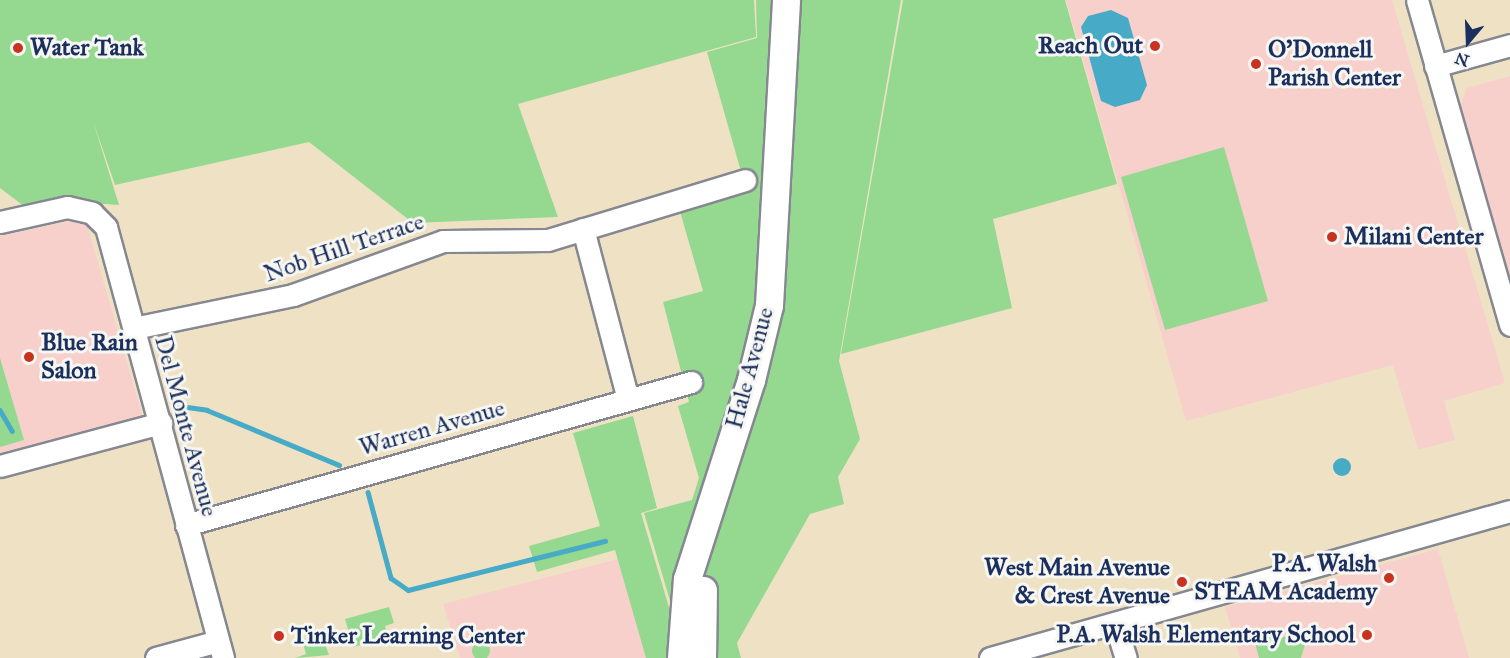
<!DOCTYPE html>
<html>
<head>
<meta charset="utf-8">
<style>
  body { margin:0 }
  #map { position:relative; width:1510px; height:658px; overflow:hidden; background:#efe2c4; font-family:"IM FELL Great Primer",serif }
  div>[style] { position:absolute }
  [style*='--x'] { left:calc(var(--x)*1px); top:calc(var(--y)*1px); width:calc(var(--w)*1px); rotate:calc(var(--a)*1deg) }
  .built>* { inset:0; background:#f7d0cc }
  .green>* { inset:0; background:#95d890 }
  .round { border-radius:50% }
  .water>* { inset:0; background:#47aac7 }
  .stream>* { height:4.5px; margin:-2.25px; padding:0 2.25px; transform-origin:2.25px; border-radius:2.25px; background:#47aac7 }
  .roads { filter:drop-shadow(2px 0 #858891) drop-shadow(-2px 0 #858891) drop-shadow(0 2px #858891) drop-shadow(0 -2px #858891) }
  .minor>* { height:21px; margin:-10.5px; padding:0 10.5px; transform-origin:10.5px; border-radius:10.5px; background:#fff }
  .major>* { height:27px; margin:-13.5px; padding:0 13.5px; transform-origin:13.5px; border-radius:13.5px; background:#fff }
  .dots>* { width:16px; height:16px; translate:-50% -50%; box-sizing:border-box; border:3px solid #f6f6f2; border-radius:50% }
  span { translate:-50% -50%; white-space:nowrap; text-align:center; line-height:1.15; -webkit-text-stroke:6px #f6f6f2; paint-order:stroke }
  .poi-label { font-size:24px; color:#1b2f5e; font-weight:700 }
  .right { translate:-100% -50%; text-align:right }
  .left { translate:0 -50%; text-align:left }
  .street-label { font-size:24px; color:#1b2f5e }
  .north { position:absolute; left:1438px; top:12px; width:60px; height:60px; -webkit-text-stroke:4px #f6f6f2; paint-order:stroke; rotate:199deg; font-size:16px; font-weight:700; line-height:24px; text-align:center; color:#1b2f5e }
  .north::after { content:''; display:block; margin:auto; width:21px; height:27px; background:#1b2f5e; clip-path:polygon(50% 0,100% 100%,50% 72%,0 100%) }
</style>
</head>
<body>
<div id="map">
  <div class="built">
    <div style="clip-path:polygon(1066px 0,1392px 0,1505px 383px,1444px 401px,1455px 440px,1418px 450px,1393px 365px,1186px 421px)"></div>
    <div style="clip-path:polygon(1510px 76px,1510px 293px,1459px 110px,1467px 88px)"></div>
    <div style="clip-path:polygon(85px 218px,143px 417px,0 453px,0 236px)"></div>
    <div style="clip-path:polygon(1438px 549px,1469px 658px,1240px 658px,1225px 607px)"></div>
    <div style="clip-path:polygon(649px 551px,680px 658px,460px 658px,443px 604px)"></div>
  </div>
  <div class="green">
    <div style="clip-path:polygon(0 0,754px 0,756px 37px,518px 104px,558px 217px,413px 223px,309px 142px,115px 185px,93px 121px,119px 205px,77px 202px,29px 210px,0 188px)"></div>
    <div style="clip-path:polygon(756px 0,901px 0,839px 361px,860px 439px,838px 477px,844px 504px,810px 514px,737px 643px,741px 658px,687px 658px,644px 513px,692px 500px,699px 478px,678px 406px,689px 402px,663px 302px,703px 291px,677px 201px,744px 182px,707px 52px,757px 38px)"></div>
    <div style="clip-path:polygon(903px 0,1065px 0,1117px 184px,993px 219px,1012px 308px,841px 354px)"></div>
    <div style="clip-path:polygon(1224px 147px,1268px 301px,1165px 330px,1121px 177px)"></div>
    <div style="clip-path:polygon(0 358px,24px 440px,0 447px)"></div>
    <div style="clip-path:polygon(633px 416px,657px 508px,641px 513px,684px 658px,646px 658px,615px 550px,537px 572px,529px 546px,600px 526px,573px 433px)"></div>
    <div style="clip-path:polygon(389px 607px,394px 623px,385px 626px,388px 638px,353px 647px,345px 619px)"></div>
    <div style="clip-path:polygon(321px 633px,329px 655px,295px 658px,306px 654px,302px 640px)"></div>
    <div style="clip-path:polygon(1273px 634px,1306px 641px,1301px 658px,1259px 658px,1254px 639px)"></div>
    <div class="round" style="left:472px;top:642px;width:18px;height:18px"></div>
  </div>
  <div class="water">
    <div style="clip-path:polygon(1111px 10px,1128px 18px,1147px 85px,1140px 100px,1115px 107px,1101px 101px,1081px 27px,1088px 16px)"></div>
    <div class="round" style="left:1333px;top:458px;width:18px;height:18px"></div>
  </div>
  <div class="stream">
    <div style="--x:173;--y:405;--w:34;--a:8"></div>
    <div style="--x:207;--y:410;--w:143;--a:22.6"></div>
    <div style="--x:0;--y:410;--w:24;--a:60"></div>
    <div style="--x:368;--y:492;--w:89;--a:75"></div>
    <div style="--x:391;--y:578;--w:21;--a:35"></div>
    <div style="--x:408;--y:590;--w:203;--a:-14"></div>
  </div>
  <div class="roads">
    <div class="minor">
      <div style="--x:1417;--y:0;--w:338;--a:74"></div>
      <div style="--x:1435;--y:66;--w:78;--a:-15.6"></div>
      <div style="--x:0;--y:222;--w:69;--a:-12.6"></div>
      <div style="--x:67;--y:207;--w:26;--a:13"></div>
      <div style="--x:92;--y:213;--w:20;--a:45"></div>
      <div style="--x:106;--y:227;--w:447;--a:74.8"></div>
      <div style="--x:583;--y:229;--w:176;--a:75.2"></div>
      <div style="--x:134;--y:328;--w:162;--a:-11.7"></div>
      <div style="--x:293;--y:295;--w:159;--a:-19.8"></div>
      <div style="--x:443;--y:241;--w:105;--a:-0.5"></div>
      <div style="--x:548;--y:240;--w:206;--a:-16.9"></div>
      <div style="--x:0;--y:466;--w:167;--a:-15"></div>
      <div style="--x:186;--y:525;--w:525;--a:-15.81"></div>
      <div style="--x:1115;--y:623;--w:37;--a:73"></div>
      <div style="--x:156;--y:658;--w:64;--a:-15.3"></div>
      <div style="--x:990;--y:658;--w:540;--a:-15.79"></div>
    </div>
    <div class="major">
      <div style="--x:681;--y:658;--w:79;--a:-85.7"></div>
      <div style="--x:687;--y:579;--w:209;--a:-72.2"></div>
      <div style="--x:751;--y:380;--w:77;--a:-76.5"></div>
      <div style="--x:769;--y:305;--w:305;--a:-86.8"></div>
      <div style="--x:702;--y:658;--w:68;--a:-89.2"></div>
    </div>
  </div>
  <div class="dots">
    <div style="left:1155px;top:46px;background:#c8321e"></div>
    <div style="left:18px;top:48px;background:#c8321e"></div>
    <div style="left:1256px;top:64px;background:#c8321e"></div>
    <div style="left:1332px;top:237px;background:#c8321e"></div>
    <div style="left:29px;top:357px;background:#c8321e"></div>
    <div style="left:1389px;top:578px;background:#c8321e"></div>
    <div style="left:1182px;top:582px;background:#c8321e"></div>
    <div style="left:1367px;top:635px;background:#c8321e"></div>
    <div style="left:279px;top:636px;background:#c8321e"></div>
  </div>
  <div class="poi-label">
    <span class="right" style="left:1143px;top:46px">Reach Out</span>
    <span class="left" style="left:30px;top:48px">Water Tank</span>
    <span class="left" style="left:1268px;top:64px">O'Donnell<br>Parish Center</span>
    <span class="left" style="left:1344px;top:237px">Milani Center</span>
    <span class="left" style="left:41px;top:357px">Blue Rain<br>Salon</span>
    <span class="right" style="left:1377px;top:578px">P.A. Walsh<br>STEAM Academy</span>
    <span class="right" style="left:1170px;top:582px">West Main Avenue<br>&amp; Crest Avenue</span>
    <span class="right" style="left:1355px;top:635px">P.A. Walsh Elementary School</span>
    <span class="left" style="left:291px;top:636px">Tinker Learning Center</span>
  </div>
  <div class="street-label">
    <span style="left:344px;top:248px;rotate:-19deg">Nob Hill Terrace</span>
    <span style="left:750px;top:368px;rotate:-75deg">Hale Avenue</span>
    <span style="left:186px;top:426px;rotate:75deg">Del Monte Avenue</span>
    <span style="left:432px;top:428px;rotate:-16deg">Warren Avenue</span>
  </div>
  <div class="north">N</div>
</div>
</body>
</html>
